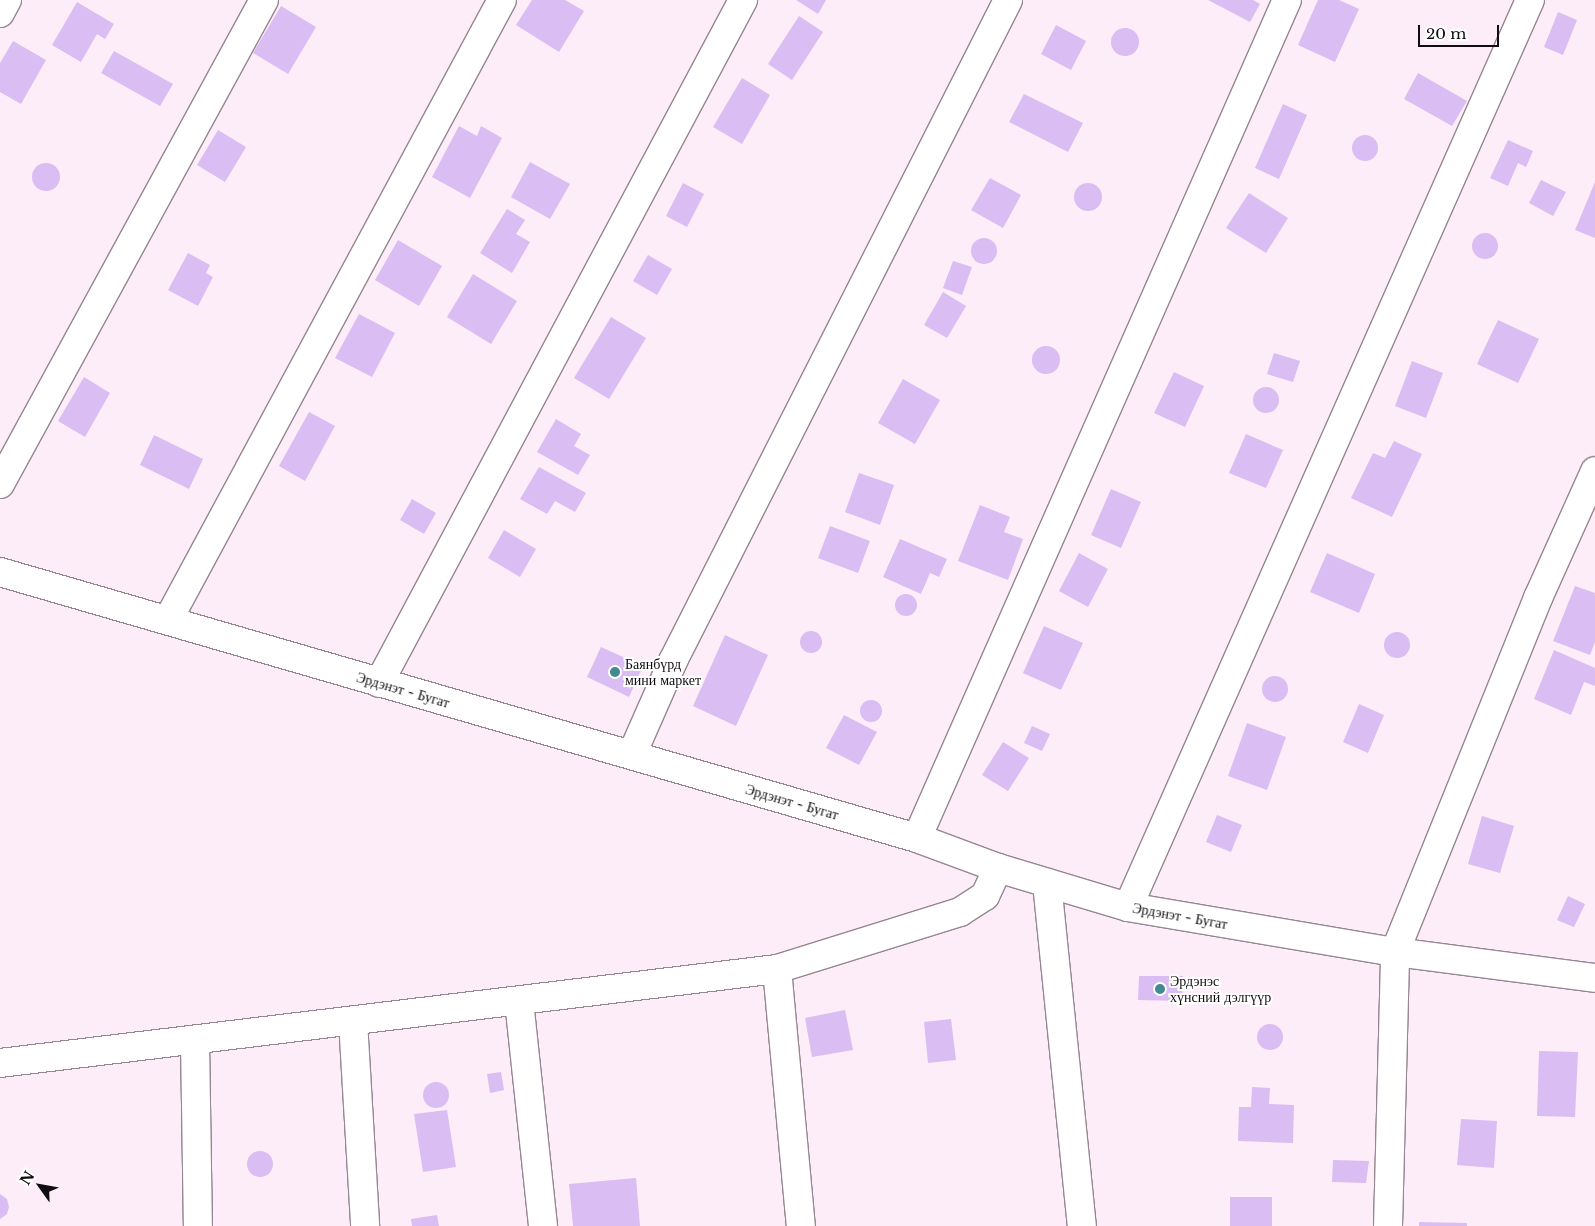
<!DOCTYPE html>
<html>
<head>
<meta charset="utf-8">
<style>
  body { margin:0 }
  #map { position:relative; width:1595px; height:1226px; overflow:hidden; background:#fdedf8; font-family:"Libre Baskerville",serif }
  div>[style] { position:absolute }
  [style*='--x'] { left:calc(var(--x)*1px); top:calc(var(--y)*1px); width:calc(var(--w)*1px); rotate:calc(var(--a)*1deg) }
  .building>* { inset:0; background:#dabdf3 }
  .round { border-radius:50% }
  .roads { filter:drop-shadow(1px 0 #958691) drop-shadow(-1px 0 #958691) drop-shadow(0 1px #958691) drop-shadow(0 -1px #958691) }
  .minor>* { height:28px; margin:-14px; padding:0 14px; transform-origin:14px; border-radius:14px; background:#fff }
  .tertiary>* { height:28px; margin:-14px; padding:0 14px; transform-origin:14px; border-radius:14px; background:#fff }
  .dots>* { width:14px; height:14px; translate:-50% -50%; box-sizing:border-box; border:2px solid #fff; border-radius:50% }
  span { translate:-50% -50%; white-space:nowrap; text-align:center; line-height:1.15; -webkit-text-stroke:4px #fff; paint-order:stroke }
  .poi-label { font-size:14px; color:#110c10 }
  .left { translate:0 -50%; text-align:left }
  .street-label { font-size:14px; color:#110c10 }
  .north { position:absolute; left:15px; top:1161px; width:50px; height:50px; -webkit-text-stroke:4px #fff; paint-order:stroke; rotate:302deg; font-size:14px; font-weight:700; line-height:20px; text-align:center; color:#110c10 }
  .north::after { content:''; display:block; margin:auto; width:18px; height:22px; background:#110c10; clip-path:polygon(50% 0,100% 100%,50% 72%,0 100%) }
  .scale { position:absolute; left:1418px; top:25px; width:81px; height:22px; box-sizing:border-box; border:2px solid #110c10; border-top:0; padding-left:6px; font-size:15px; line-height:18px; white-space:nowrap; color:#110c10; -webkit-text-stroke:4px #fff; paint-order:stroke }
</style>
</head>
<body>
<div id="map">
  <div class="building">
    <div style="clip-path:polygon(532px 0,565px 0,584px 11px,559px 52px,516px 25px)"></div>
    <div style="clip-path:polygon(796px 0,826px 0,818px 14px)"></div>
    <div style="clip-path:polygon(1208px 0,1253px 0,1260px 4px,1250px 22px)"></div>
    <div style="clip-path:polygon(1318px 0,1339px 0,1359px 9px,1335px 62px,1298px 45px)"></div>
    <div style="clip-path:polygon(77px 2px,114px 24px,105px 39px,97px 34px,81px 62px,52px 45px)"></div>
    <div style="clip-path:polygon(281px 6px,316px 27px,288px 74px,253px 53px)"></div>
    <div style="clip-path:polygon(1558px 12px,1577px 20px,1563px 55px,1544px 47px)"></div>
    <div style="clip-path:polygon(799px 16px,823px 32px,792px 80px,768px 64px)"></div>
    <div style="clip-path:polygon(1056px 25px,1086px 41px,1071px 70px,1041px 54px)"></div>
    <div class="round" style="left:1111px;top:28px;width:28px;height:28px"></div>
    <div style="clip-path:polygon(13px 41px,46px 60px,21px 104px,0 92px,0 63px)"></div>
    <div style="clip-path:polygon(114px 51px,173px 84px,160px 106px,101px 73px)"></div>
    <div style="clip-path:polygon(1418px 73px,1467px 101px,1452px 126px,1404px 99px)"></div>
    <div style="clip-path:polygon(742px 78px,770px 95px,742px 144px,713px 127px)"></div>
    <div style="clip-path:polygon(1024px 94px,1083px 123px,1068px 152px,1009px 122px)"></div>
    <div style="clip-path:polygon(1283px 104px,1307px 115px,1279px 179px,1255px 168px)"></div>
    <div style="clip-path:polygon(459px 126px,477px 136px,481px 126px,502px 138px,470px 198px,432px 177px)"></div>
    <div style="clip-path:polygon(218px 130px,246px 147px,225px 182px,197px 165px)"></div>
    <div class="round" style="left:1352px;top:135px;width:26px;height:26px"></div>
    <div style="clip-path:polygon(1508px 140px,1533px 151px,1526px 167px,1518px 163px,1508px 186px,1490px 178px)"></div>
    <div style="clip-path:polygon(530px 162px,570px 184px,550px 219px,511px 197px)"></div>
    <div class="round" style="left:32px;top:163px;width:28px;height:28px"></div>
    <div style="clip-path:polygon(990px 178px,1021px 195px,1003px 228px,971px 210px)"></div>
    <div style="clip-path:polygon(1541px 180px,1566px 192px,1553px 216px,1529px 203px)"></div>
    <div style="clip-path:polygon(1595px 182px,1595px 238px,1575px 230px)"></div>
    <div style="clip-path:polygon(683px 183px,704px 194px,687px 227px,666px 216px)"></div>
    <div class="round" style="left:1074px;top:183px;width:28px;height:28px"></div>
    <div style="clip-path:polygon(1249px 193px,1288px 218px,1266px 253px,1226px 228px)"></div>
    <div style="clip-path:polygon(507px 209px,525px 220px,516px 234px,530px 242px,512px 273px,480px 253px)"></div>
    <div class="round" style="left:1472px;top:233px;width:26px;height:26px"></div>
    <div class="round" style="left:971px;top:238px;width:26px;height:26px"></div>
    <div style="clip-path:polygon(398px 240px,442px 266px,419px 306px,375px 280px)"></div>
    <div style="clip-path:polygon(188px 253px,210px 265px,206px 273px,213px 277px,198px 306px,168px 290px)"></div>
    <div style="clip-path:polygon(648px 255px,672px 269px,657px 295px,633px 281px)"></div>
    <div style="clip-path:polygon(953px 261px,972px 267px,962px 295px,943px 288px)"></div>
    <div style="clip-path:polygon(473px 274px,517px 301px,491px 344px,447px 317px)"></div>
    <div style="clip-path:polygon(943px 292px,966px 306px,947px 338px,924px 325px)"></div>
    <div style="clip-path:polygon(359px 314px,395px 333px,372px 377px,335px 358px)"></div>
    <div style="clip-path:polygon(611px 317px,646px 338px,609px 399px,574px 378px)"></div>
    <div style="clip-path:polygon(1498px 320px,1539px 339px,1518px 383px,1477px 364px)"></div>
    <div class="round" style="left:1032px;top:346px;width:28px;height:28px"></div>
    <div style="clip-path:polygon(1274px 353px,1300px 361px,1293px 382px,1267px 374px)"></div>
    <div style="clip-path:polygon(1412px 361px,1443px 373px,1426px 418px,1395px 406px)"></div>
    <div style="clip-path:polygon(1174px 372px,1204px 386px,1185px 427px,1154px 413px)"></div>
    <div style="clip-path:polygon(84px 377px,110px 393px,85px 437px,58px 421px)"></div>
    <div style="clip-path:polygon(903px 379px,940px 400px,915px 444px,878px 423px)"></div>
    <div class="round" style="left:1253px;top:387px;width:26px;height:26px"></div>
    <div style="clip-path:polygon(309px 412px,335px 426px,305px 481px,279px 466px)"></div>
    <div style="clip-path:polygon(556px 419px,581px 434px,574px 446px,590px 455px,578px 475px,537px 452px)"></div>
    <div style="clip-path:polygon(1246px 434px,1283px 450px,1266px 488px,1229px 473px)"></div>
    <div style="clip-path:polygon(154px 435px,203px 459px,189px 489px,140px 465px)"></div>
    <div style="clip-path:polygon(1394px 441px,1422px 454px,1392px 517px,1351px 498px,1373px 453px,1385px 458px)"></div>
    <div style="clip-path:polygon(539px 467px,586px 493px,575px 512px,555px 501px,547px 514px,520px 499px)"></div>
    <div style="clip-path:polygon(859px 473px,894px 485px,880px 525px,845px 512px)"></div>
    <div style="clip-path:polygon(1111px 489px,1141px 502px,1121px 548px,1091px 535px)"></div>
    <div style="clip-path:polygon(412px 499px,436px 513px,424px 534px,400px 520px)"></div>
    <div style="clip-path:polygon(980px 505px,1010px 517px,1004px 532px,1023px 539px,1008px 580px,958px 561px)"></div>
    <div style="clip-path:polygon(830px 526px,870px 541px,858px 573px,818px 558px)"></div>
    <div style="clip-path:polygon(504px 530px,536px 549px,520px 577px,488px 558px)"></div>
    <div style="clip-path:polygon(900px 539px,947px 559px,939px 577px,930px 573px,921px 594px,883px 577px)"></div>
    <div style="clip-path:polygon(1079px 553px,1108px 569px,1088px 607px,1059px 591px)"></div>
    <div style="clip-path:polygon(1327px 553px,1375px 574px,1359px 613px,1310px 592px)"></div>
    <div style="clip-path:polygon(1575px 586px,1595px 593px,1595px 642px,1590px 655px,1553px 641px)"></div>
    <div class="round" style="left:895px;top:594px;width:22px;height:22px"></div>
    <div style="clip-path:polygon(1044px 626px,1083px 643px,1061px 690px,1023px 673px)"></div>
    <div class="round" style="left:800px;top:631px;width:22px;height:22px"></div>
    <div class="round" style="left:1384px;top:632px;width:26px;height:26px"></div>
    <div style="clip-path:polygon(725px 635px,768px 655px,736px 726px,693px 706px)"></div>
    <div style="clip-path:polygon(601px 647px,643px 666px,629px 697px,587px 677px)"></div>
    <div style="clip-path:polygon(1554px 650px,1595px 668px,1595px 686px,1584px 682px,1571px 715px,1534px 699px)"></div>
    <div class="round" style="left:1262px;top:676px;width:26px;height:26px"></div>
    <div class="round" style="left:860px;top:700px;width:22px;height:22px"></div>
    <div style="clip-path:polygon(1359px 704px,1384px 715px,1368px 753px,1343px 742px)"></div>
    <div style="clip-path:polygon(844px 715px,877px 732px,859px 765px,826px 748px)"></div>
    <div style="clip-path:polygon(1247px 723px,1286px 737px,1267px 790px,1228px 776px)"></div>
    <div style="clip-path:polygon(1032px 726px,1050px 734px,1042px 751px,1024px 743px)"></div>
    <div style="clip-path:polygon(1003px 742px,1029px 758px,1008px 791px,982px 775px)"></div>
    <div style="clip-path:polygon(1217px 815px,1242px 825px,1231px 852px,1206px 842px)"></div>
    <div style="clip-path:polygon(1482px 816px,1514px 826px,1500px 873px,1468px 864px)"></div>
    <div style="clip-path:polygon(1568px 896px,1585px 904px,1574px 927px,1557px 920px)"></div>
    <div style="clip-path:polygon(1139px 976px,1183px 976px,1182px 1001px,1138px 1000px)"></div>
    <div style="clip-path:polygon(845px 1010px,853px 1050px,812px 1057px,805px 1018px)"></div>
    <div style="clip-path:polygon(951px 1019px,956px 1060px,928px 1063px,924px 1022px)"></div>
    <div class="round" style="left:1257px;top:1024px;width:26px;height:26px"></div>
    <div style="clip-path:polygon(1539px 1051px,1578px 1052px,1575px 1117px,1537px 1116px)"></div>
    <div style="clip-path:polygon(501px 1072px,504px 1090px,490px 1093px,487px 1074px)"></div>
    <div class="round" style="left:423px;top:1082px;width:26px;height:26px"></div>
    <div style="clip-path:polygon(1252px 1087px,1270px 1088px,1269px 1104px,1294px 1105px,1293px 1143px,1238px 1141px,1239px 1107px,1251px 1107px)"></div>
    <div style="clip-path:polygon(447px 1110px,456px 1167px,423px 1172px,414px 1114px)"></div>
    <div style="clip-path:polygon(1461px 1119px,1497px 1121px,1494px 1168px,1457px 1165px)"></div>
    <div class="round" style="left:247px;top:1151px;width:26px;height:26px"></div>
    <div style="clip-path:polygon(1333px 1160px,1369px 1161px,1366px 1183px,1332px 1182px)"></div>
    <div style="clip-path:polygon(636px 1178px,640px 1226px,573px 1226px,569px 1184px)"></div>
    <div style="clip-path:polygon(0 1194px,7px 1199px,9px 1207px,7px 1214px,0 1219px)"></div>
    <div style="clip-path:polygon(1230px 1197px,1272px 1197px,1272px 1226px,1230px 1226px)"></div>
    <div style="clip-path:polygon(437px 1215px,439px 1226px,412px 1226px,411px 1219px)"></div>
    <div style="clip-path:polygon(1419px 1222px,1467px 1223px,1467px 1226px,1419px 1226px)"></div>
  </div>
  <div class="roads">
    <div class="minor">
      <div style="--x:0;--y:13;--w:15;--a:-62"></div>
      <div style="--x:0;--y:484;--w:551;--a:-61.39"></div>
      <div style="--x:168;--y:620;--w:704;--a:-61.69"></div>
      <div style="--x:379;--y:683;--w:774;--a:-61.94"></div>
      <div style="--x:632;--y:754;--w:102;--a:-66.2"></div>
      <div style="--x:673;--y:661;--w:741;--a:-63.12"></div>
      <div style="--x:917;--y:838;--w:916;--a:-66.18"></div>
      <div style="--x:1047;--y:883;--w:345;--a:84.2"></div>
      <div style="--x:1128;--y:907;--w:992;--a:-66.1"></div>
      <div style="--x:777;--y:969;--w:258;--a:84.7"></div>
      <div style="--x:519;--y:1001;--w:226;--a:83.9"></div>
      <div style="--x:353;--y:1021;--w:205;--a:86.6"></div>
      <div style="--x:195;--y:1041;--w:185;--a:89.1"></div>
      <div style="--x:0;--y:1063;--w:783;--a:-6.9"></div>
      <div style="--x:777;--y:969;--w:192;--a:-17.3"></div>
      <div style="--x:960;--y:912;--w:30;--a:-33"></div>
      <div style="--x:985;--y:896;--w:31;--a:-65"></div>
      <div style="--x:1388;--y:1226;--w:274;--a:-88.5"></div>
      <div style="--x:1395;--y:952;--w:382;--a:-68"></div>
      <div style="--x:1538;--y:598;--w:139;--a:-65.8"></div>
    </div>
    <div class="tertiary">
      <div style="--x:0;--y:572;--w:955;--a:16.18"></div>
      <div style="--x:917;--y:838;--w:86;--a:20.3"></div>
      <div style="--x:998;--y:868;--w:136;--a:16.7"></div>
      <div style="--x:1128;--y:907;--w:271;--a:9.6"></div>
      <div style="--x:1395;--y:952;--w:202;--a:7.4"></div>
    </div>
  </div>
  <div class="dots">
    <div style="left:615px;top:672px;background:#428991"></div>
    <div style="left:1160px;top:989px;background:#428991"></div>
  </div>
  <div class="poi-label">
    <span class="left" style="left:625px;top:672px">Баянбүрд<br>мини маркет</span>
    <span class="left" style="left:1170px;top:989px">Эрдэнэс<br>хүнсний дэлгүүр</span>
  </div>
  <div class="street-label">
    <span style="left:403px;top:690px;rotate:16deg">Эрдэнэт - Бугат</span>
    <span style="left:792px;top:802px;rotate:16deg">Эрдэнэт - Бугат</span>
    <span style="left:1180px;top:916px;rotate:10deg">Эрдэнэт - Бугат</span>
  </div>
  <div class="north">N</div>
  <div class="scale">20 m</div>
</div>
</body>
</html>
